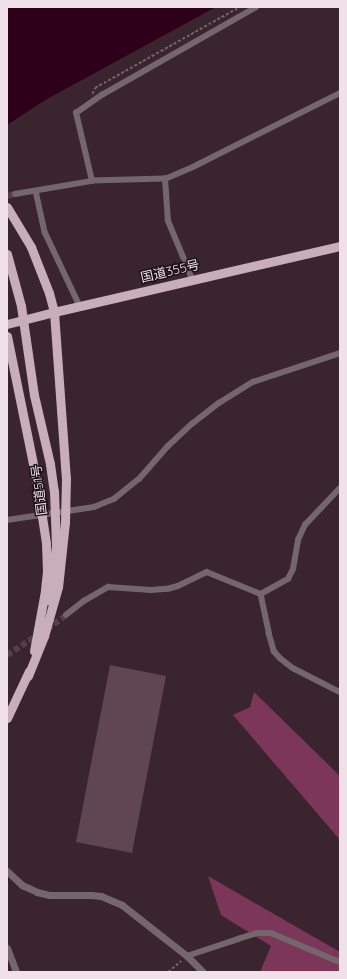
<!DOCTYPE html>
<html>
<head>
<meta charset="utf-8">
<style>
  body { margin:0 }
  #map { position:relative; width:347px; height:979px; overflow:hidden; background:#3a242e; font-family:Quicksand,"Noto Sans JP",sans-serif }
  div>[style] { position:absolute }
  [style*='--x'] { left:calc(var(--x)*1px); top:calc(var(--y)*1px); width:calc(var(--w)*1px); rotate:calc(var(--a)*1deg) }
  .forest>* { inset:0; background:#7c3659 }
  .water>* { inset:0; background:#2e001a }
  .building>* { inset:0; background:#5f4651 }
  .minor-tunnel>* { height:5.5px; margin-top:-2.75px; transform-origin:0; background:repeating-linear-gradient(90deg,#55404a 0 5.5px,transparent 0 8.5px) }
  .path>* { height:1.5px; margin-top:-0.75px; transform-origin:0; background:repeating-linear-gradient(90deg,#76626b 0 3px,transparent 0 5px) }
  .minor>* { height:5.5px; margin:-2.75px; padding:0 2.75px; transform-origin:2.75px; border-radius:2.75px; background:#73676c }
  .tertiary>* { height:7px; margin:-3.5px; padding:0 3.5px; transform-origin:3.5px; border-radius:3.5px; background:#73676c }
  .trunk>* { height:9px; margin:-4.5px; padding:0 4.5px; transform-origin:4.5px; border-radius:4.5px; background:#c8aeb8 }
  span { translate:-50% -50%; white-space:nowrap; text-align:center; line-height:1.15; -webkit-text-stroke:3px #1b1015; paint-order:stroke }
  .street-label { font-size:13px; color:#f0e0e7 }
  .frame { position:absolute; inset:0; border:8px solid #f0e0e7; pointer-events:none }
</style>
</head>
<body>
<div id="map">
  <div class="forest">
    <div style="clip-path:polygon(254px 692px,340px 776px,340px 840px,233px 715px,250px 707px)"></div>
    <div style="clip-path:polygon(208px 876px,340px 952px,340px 972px,260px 972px,271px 946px,221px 915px)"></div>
  </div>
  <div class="water">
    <div style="clip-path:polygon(7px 7px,216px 7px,47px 99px,7px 125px)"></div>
  </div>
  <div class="building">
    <div style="clip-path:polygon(110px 665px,166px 676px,132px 853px,76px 842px)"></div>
  </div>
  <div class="minor-tunnel">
    <div style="--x:7;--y:196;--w:8;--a:-14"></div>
    <div style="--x:47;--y:629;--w:24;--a:-36"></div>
    <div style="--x:7;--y:655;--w:37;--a:-33"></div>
  </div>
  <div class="path">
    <div style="--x:92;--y:94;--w:7;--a:-63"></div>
    <div style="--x:95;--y:88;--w:166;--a:-29.2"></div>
    <div style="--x:64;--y:972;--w:32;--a:0"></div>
    <div style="--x:168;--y:972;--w:17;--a:-40"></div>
  </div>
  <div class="minor">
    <div style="--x:165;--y:179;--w:30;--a:-23"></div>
    <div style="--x:193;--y:167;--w:165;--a:-26.7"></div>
    <div style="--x:36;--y:191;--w:42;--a:77.6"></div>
    <div style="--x:45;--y:232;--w:82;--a:64.7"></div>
    <div style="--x:15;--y:194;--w:78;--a:-9.6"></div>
    <div style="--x:192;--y:279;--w:63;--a:-112.5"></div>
    <div style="--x:168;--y:221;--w:42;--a:-94.1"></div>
    <div style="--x:165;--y:179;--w:73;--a:178.4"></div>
    <div style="--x:92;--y:181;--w:70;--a:-103.2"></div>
    <div style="--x:76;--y:113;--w:32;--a:-35"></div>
    <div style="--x:102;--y:95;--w:177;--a:-29.7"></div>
    <div style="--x:7;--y:520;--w:88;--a:-8.5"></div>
    <div style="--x:94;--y:507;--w:22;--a:-22"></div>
    <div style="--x:114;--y:499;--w:32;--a:-39"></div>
    <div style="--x:139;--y:479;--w:43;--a:-48.8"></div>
    <div style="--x:167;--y:447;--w:34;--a:-43"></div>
    <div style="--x:192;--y:424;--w:34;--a:-38"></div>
    <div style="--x:219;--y:403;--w:40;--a:-32"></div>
    <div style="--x:253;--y:382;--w:92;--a:-18.4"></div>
    <div style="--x:261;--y:594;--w:40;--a:78"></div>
    <div style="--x:269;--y:633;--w:19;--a:74"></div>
    <div style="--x:274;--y:651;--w:9;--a:49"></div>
    <div style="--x:280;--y:658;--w:16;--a:38"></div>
    <div style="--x:293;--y:668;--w:53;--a:27.1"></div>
    <div style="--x:66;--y:615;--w:23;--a:-38"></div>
    <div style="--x:84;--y:601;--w:28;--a:-30"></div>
    <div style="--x:108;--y:587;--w:43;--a:4"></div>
    <div style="--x:151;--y:590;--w:16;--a:-4"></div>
    <div style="--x:167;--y:589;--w:11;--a:-15"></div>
    <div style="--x:178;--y:586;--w:32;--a:-26"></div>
    <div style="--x:207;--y:572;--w:58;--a:22.2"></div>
    <div style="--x:261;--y:594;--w:31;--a:-29"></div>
    <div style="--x:288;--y:579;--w:11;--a:-63"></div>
    <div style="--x:293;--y:569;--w:29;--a:-80"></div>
    <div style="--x:298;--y:540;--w:17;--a:-65"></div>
    <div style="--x:305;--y:525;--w:51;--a:-46.6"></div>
    <div style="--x:187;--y:956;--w:54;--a:-18.4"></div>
    <div style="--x:238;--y:939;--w:21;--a:-17"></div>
    <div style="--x:258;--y:933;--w:13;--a:0"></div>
    <div style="--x:271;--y:933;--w:75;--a:22.8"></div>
  </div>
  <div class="tertiary">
    <div style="--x:7;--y:871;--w:21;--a:43"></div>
    <div style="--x:22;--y:885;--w:17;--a:25"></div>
    <div style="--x:37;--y:892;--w:12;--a:14"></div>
    <div style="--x:49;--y:895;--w:42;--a:0"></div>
    <div style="--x:91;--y:895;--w:10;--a:6"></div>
    <div style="--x:101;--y:896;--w:23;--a:23"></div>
    <div style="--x:122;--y:905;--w:83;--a:38.1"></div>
    <div style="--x:187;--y:956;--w:23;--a:45"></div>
    <div style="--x:7;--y:948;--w:26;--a:69"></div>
  </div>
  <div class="trunk">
    <div style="--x:7;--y:207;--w:47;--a:59"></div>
    <div style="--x:31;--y:247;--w:49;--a:68.6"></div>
    <div style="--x:49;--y:293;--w:20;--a:75"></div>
    <div style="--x:54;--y:312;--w:166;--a:85.9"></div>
    <div style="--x:66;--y:478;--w:44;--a:91.3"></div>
    <div style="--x:65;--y:522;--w:65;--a:96.1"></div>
    <div style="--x:58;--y:587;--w:51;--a:105.9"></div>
    <div style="--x:44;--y:636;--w:43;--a:111.8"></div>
    <div style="--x:7;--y:254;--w:54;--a:74.9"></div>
    <div style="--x:21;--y:306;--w:90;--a:81.7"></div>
    <div style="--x:34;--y:395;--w:71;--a:76.9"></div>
    <div style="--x:50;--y:464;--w:27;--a:82"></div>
    <div style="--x:54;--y:491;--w:55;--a:87.9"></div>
    <div style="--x:56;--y:546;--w:55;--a:97.3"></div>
    <div style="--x:7;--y:324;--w:49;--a:-14.3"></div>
    <div style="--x:54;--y:312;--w:294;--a:-13"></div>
    <div style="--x:7;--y:336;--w:151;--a:78.5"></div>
    <div style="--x:37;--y:484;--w:60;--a:81.3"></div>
    <div style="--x:46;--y:543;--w:28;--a:88"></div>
    <div style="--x:47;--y:571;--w:20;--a:96"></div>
    <div style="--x:45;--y:591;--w:61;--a:100.4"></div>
    <div style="--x:7;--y:718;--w:52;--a:-64.9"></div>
  </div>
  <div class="street-label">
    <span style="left:170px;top:271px;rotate:-13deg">国道355号</span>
    <span style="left:39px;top:490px;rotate:-97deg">国道51号</span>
  </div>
  <div class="frame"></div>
</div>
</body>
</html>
